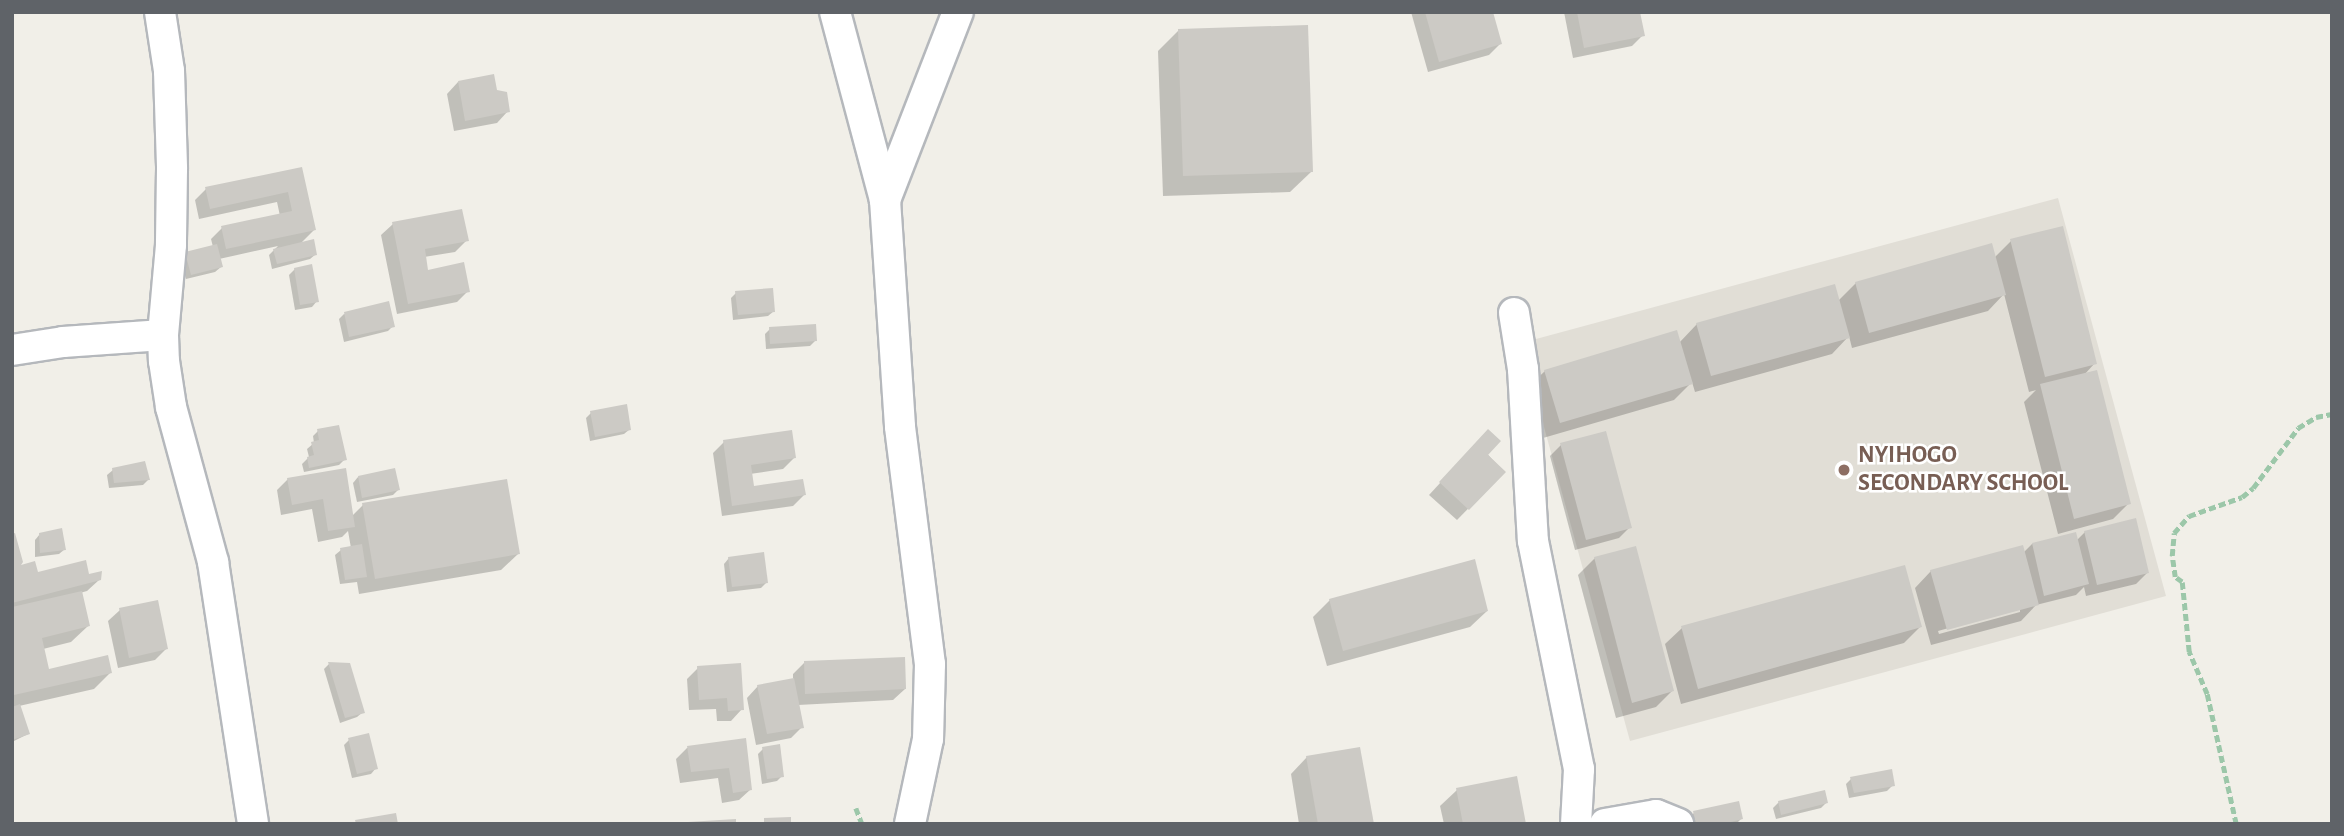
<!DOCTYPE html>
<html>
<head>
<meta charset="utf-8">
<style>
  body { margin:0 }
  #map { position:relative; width:2344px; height:836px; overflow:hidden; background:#f1efe8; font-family:"Alegreya Sans",sans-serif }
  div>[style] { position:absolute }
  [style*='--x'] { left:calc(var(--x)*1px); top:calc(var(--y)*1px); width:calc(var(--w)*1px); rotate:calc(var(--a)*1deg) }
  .education>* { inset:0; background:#e1ded6 }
  .shadow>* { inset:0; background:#0003 }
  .building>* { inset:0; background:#cccac5 }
  .path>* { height:4.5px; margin-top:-2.25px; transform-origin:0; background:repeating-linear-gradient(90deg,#9cc7a9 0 7px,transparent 0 10.5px) }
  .roads { filter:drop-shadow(2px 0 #b5b8bc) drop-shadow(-2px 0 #b5b8bc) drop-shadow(0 2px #b5b8bc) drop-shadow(0 -2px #b5b8bc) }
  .street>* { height:30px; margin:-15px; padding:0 15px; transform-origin:15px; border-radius:15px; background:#fff }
  .dots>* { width:19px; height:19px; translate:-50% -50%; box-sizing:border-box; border:4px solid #fff; border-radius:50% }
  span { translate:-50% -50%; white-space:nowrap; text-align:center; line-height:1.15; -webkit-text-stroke:5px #fff; paint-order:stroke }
  .education-label { font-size:24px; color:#785e54; font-weight:700 }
  .left { translate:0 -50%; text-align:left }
  .frame { position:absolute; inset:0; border:14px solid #5f6368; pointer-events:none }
</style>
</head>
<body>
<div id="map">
  <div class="education">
    <div style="clip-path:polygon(2058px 198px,2166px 596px,1630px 741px,1521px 343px)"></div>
  </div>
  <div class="shadow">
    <div style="clip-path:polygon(1411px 12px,1491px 12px,1500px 44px,1489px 55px,1428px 72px)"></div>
    <div style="clip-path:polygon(1564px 12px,1638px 12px,1643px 35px,1632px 46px,1573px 58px)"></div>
    <div style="clip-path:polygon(1179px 30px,1311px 172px,1290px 192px,1163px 196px,1158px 51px)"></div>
    <div style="clip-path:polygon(458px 82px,496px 92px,508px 111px,497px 123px,454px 131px,447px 94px)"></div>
    <div style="clip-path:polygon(301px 169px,314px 230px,300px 244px,316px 254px,310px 259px,272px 269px,269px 255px,278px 246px,219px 259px,221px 267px,215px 272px,186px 279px,181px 259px,186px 253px,213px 247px,211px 239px,222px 228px,280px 216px,277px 202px,199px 219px,195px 200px,206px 189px)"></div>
    <div style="clip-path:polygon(393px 224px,467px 240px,455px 252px,424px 257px,427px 272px,468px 291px,457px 302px,397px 314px,381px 235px)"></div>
    <div style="clip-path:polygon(2011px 241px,2095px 363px,2084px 375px,2129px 503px,2113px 519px,2058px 534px,2024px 402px,2036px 390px,2029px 392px,2004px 294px,1988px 311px,1852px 348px,1849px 336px,1832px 354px,1695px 392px,1692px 382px,1674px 400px,1543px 438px,1528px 387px,1545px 371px,1679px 343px,1697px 324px,1838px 301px,1856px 283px,1994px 258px)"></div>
    <div style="clip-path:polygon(295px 269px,317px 301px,312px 307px,295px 310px,289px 275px)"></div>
    <div style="clip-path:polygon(736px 293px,774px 311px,768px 316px,733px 320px,731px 298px)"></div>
    <div style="clip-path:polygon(344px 314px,393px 326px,388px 331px,344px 342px,339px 319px)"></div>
    <div style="clip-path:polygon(770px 329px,815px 341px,810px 346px,766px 349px,765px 334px)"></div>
    <div style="clip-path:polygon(591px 413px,630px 429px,624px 434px,590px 441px,586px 418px)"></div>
    <div style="clip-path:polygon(318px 431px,345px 459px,339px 465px,304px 472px,302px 464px,309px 457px,307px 449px,314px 443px,313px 436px)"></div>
    <div style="clip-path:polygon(724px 442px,794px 458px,783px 469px,750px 474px,752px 488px,804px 495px,793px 506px,722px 516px,713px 453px)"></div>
    <div style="clip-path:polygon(1477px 443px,1504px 472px,1457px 520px,1429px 495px)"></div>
    <div style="clip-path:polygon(1561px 445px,1630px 527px,1619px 538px,1575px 550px,1550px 456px)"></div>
    <div style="clip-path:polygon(113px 470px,148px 480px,143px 485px,109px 488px,107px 475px)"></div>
    <div style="clip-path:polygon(344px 470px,352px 516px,363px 505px,518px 554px,501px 570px,359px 594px,357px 582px,340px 584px,335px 555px,341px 550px,351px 548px,348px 531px,342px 537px,318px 542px,312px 509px,281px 515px,277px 490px,288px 479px)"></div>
    <div style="clip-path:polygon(358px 477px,398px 490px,393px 495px,357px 502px,353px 483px)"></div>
    <div style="clip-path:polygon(evenodd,2085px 532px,2147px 573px,2136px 584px,2086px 596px,2084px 587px,2076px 595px,2036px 605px,2021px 621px,1931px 645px,1915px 588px,1931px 571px,2023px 553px,2032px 544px,2076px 541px,2085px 532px,2020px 608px,2020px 612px,1939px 634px,1938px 631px,2020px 608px)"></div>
    <div style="clip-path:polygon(40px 534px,65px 549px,59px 554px,35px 557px,35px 540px)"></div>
    <div style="clip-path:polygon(12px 537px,20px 567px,37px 575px,88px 576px,99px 580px,87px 591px,80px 593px,88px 626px,71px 642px,43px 649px,48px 671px,110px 673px,94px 689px,19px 706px,28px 734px,12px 742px)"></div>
    <div style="clip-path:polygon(729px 558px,766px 583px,761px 588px,727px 592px,724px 564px)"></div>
    <div style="clip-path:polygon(1595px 558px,1672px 691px,1656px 707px,1616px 718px,1578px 575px)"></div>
    <div style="clip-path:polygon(1330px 600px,1487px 611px,1470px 627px,1327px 666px,1313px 617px)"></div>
    <div style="clip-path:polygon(120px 610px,166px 649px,155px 660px,118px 668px,108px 621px)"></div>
    <div style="clip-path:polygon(1920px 627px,1904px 643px,1681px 704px,1665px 644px,1682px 628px)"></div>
    <div style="clip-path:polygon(804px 663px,905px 689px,893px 700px,798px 705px,802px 727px,791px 738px,756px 745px,747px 698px,758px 686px,793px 680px,793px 674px)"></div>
    <div style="clip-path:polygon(329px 664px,363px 712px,357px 717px,340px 723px,324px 669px)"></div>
    <div style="clip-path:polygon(698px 668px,742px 709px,731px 721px,717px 721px,716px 709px,689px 710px,687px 679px)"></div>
    <div style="clip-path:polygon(349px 740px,376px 768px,371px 774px,352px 778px,344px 745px)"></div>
    <div style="clip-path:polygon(744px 740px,751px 789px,739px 800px,722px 803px,718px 778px,680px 783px,676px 759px,687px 748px)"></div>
    <div style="clip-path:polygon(763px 749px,782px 776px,777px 781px,762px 784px,758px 754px)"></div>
    <div style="clip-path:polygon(1307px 757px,1372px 824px,1299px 824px,1291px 774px)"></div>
    <div style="clip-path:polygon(1851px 779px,1893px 785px,1887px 791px,1849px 798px,1846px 784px)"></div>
    <div style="clip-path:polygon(1457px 790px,1524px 824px,1444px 824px,1440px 806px)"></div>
    <div style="clip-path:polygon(1779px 802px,1826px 803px,1821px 808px,1776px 819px,1773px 808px)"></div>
    <div style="clip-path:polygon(1694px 813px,1741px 819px,1736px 824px,1690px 824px,1689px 818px)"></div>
  </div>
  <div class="building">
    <div style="clip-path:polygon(1425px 12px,1493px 12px,1502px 44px,1439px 62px)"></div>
    <div style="clip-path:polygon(1577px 12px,1640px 12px,1645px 36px,1584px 48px)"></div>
    <div style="clip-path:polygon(1308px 25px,1313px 172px,1183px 176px,1178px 29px)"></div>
    <div style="clip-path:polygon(494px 74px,497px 90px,507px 92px,510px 112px,465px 121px,458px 81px)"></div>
    <div style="clip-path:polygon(302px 167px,316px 230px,226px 249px,221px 226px,292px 211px,288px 192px,210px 209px,205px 187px)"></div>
    <div style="clip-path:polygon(462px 209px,469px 241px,425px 249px,428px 270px,464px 262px,470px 292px,408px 304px,392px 222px)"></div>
    <div style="clip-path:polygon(2063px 226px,2097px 364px,2045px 377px,2010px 239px)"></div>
    <div style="clip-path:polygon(314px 239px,317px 255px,277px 264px,273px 249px)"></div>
    <div style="clip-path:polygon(1992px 243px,2006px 295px,1869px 333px,1855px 282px)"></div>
    <div style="clip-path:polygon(217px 244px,223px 267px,191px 275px,185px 252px)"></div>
    <div style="clip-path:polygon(312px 264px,319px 302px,300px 305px,294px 268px)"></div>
    <div style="clip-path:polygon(1835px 284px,1850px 338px,1711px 376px,1696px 323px)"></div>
    <div style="clip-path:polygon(773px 288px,775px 312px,738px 315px,735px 291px)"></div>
    <div style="clip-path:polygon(389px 301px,395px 327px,349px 337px,344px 312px)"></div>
    <div style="clip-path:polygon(816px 324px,817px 341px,770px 344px,769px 327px)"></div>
    <div style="clip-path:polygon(1677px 330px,1693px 384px,1560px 423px,1544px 370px)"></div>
    <div style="clip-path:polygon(2097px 370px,2131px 504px,2074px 519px,2040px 384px)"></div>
    <div style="clip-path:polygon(627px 404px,631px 430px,595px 437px,590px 411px)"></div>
    <div style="clip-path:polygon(339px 425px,347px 460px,309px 468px,307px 457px,314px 455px,311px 442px,319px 440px,317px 429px)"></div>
    <div style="clip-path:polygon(1488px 429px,1501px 441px,1488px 455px,1506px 472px,1469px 510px,1439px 482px)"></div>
    <div style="clip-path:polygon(792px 430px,796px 458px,751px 465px,754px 486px,803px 479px,806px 495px,732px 506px,723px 440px)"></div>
    <div style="clip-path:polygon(1606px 431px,1632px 528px,1586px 540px,1560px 443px)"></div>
    <div style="clip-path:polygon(145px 461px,150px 480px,114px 483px,112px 468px)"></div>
    <div style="clip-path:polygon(346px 468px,355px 527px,328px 531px,323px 499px,292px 505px,287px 478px)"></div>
    <div style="clip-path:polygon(395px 468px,400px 490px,362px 498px,358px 476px)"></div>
    <div style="clip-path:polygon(507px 479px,520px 554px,375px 579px,362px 503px)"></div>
    <div style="clip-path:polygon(2136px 518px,2149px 573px,2097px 585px,2084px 531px)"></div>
    <div style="clip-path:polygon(62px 528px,66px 550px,40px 553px,39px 533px)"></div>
    <div style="clip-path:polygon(2076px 532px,2089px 584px,2044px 596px,2032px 543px)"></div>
    <div style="clip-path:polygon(15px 533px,23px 562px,21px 565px,35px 561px,38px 572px,86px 560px,89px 574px,102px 571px,101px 580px,12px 603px,12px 534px)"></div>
    <div style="clip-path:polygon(362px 544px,367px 577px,345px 580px,340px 548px)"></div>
    <div style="clip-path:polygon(2023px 545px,2039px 605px,1947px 630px,1930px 570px)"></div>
    <div style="clip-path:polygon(1636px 546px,1674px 691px,1632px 703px,1594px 557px)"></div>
    <div style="clip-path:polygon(764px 552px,768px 583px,732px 587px,728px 557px)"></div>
    <div style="clip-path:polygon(1475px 559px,1488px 611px,1343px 651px,1329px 599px)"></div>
    <div style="clip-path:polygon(1905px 565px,1922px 627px,1698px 689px,1681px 626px)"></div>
    <div style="clip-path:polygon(82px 591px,90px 626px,42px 638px,49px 669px,108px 655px,112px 673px,14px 695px,12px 607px)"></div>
    <div style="clip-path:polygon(158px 600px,168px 649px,129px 658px,119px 608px)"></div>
    <div style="clip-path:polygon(905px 657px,906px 689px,805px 694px,804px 661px)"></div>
    <div style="clip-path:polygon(328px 662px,350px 663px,365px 713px,345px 718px)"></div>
    <div style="clip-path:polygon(741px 663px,744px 710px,728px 711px,727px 698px,699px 700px,697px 666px)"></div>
    <div style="clip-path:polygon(794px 678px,804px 728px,767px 734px,757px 685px)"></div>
    <div style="clip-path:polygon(20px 704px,30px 734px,12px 740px,12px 707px)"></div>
    <div style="clip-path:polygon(369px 733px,378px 769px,357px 774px,348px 738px)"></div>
    <div style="clip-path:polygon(746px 738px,752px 790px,733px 793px,729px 768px,691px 772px,687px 746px)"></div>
    <div style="clip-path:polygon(780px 744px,784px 777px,767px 779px,762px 747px)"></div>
    <div style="clip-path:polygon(1360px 747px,1374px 824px,1318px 824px,1306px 756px)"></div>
    <div style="clip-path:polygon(1892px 769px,1895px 786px,1854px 793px,1850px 777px)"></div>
    <div style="clip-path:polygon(1517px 776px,1526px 824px,1463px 824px,1456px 788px)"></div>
    <div style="clip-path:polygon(1825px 790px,1828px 803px,1781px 815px,1778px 801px)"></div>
    <div style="clip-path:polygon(1739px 801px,1743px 819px,1723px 824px,1696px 824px,1693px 811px)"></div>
    <div style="clip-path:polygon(396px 813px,398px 824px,356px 824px,355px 820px)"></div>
    <div style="clip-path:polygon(791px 817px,791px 824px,764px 824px,764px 818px)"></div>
    <div style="clip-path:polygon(736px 819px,736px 824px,688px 824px,688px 822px)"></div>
  </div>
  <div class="path">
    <div style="--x:856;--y:808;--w:17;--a:69"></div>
    <div style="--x:2236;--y:824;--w:133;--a:-102.6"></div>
    <div style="--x:2207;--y:694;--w:46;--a:-113.2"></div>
    <div style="--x:2189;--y:652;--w:70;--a:-95.7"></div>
    <div style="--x:2182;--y:582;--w:9;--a:-144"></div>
    <div style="--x:2175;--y:577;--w:21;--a:-98"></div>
    <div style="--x:2172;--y:556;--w:23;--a:-85"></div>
    <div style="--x:2174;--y:533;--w:23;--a:-49"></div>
    <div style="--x:2189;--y:516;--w:56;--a:-19.7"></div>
    <div style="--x:2242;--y:497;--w:14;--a:-39"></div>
    <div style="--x:2253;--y:488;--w:75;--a:-53.1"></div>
    <div style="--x:2298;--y:428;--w:21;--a:-31"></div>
    <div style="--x:2316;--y:417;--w:16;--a:-11"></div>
  </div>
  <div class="roads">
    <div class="street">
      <div style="--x:160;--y:12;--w:60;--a:81.3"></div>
      <div style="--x:169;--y:71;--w:98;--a:88.2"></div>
      <div style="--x:172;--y:169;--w:76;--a:90.8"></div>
      <div style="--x:171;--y:245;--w:90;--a:95.1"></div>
      <div style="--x:163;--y:335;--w:26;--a:88"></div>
      <div style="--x:164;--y:361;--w:47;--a:81.3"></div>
      <div style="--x:171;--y:407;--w:161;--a:74.8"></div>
      <div style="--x:213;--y:562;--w:265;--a:81.3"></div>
      <div style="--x:835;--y:12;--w:195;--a:75.1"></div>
      <div style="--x:885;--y:200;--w:227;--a:86.2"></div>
      <div style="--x:900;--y:427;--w:239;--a:82.8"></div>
      <div style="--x:930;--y:664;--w:75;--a:91.5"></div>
      <div style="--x:928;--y:739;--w:87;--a:102"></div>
      <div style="--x:885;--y:200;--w:202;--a:-68.8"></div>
      <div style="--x:1514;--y:313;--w:57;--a:80.9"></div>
      <div style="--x:1523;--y:369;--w:172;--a:86.7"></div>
      <div style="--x:1533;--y:541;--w:233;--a:78.6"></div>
      <div style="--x:1579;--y:769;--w:55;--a:93.1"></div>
      <div style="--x:12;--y:350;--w:52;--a:-8.9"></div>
      <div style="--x:63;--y:342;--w:100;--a:-4"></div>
      <div style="--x:1605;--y:824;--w:52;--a:-10"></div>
      <div style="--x:1656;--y:815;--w:24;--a:22"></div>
    </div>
  </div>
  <div class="dots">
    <div style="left:1844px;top:470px;background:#8d6e63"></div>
  </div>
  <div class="education-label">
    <span class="left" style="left:1858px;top:470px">NYIHOGO<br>SECONDARY SCHOOL</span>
  </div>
  <div class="frame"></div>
</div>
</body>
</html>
